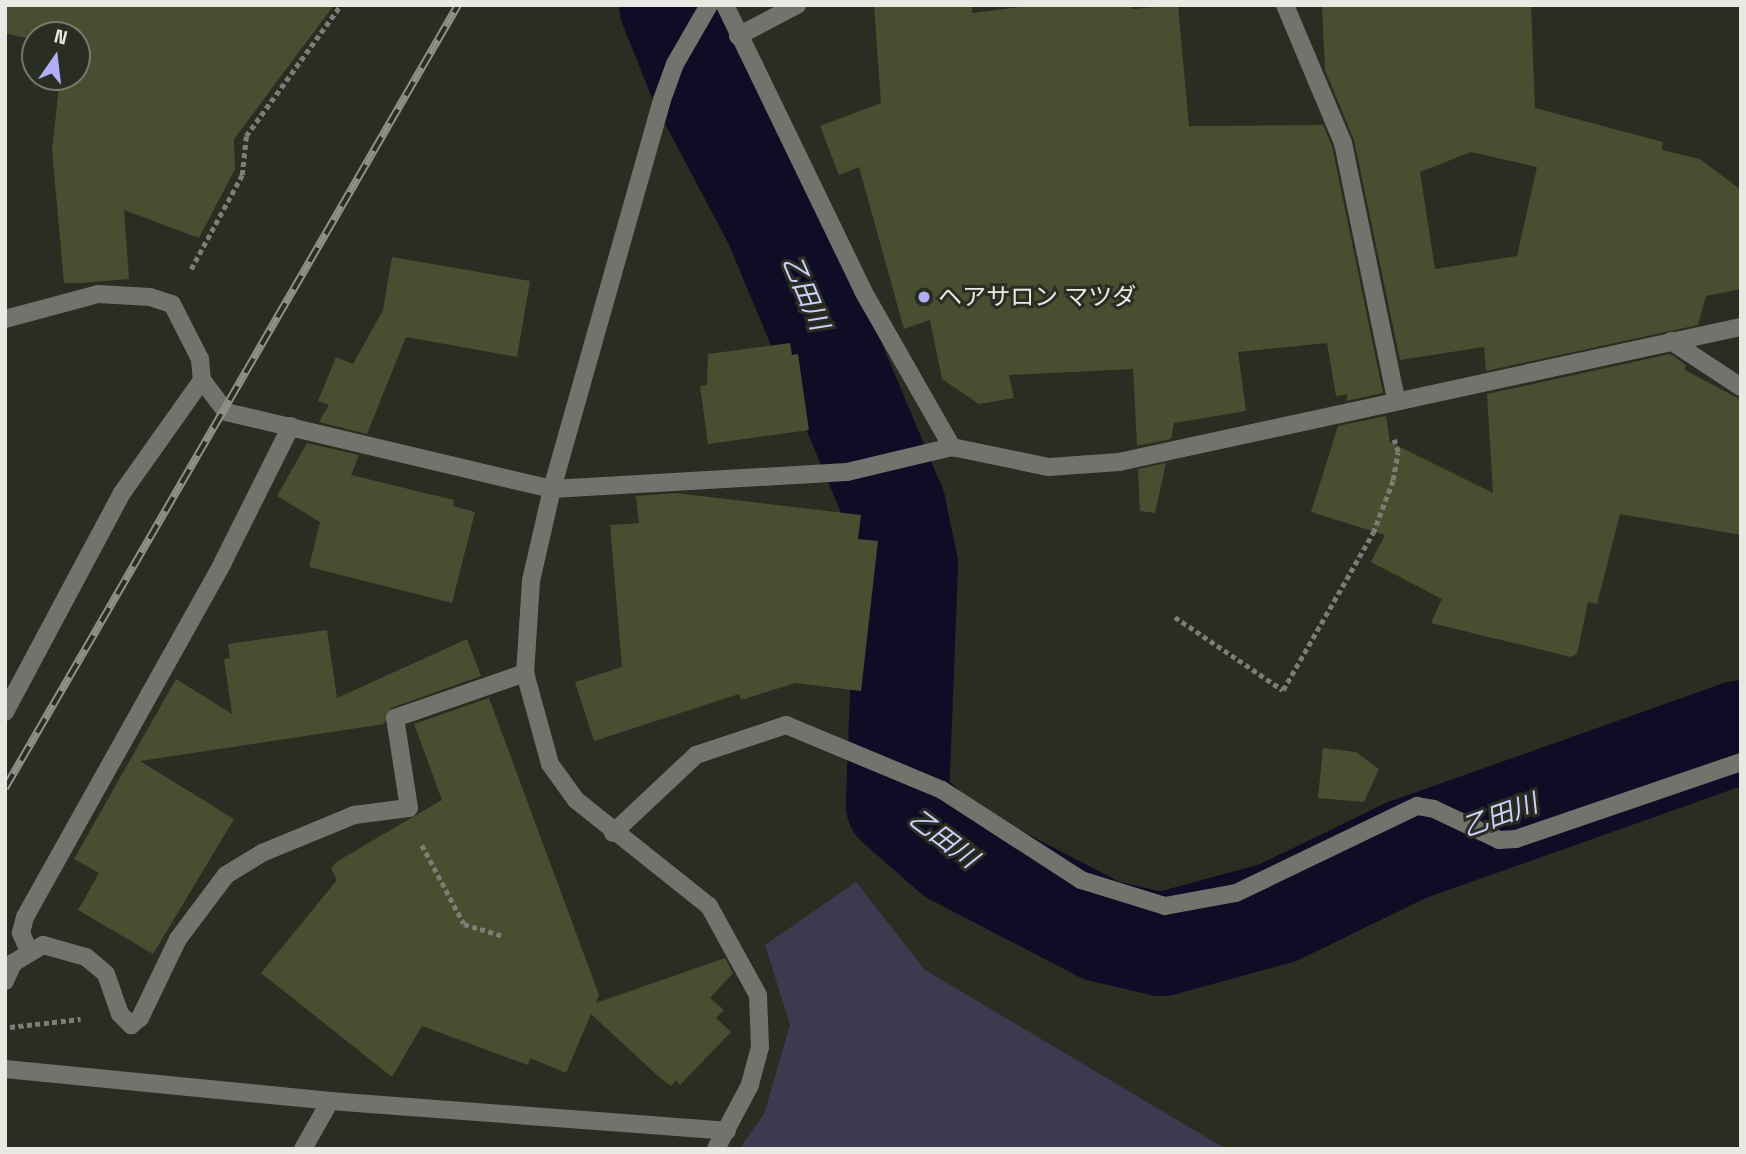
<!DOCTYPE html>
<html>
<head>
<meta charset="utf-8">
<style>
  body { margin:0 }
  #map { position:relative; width:1746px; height:1154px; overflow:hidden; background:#2a2d22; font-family:"Space Grotesk","Noto Sans JP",sans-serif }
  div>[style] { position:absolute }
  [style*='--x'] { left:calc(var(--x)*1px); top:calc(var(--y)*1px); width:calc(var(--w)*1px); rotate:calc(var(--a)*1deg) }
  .green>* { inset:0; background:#3b3a4f }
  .river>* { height:103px; margin:-51.5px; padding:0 51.5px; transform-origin:51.5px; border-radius:51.5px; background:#0f0c25 }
  .building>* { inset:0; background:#474f30 }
  .path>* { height:4.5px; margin-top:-2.25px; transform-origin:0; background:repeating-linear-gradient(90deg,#7b7e74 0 5px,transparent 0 8.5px) }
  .minor>* { height:18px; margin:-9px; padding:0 9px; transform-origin:9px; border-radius:9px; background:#71736d }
  .rail>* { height:8px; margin-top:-4px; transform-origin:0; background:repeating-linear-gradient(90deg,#2a2d22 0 16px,#8e9188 0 32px); box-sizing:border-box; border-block:2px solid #8e9188 }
  .dots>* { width:19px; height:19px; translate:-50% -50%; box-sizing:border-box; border:4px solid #2a2d22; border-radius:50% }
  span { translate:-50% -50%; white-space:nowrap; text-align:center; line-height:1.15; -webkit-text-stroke:6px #2a2d22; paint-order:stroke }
  .poi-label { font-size:24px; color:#e7eae2 }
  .left { translate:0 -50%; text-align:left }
  .water-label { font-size:26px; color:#cfcefc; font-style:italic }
  .frame { position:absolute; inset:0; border:7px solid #e7eae2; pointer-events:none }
  .north { position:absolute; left:21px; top:21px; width:70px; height:70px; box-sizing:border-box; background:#2a2d22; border:2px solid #76796f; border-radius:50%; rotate:14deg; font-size:19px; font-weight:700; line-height:28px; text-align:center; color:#e7eae2 }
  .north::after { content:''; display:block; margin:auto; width:24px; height:32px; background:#b1adfa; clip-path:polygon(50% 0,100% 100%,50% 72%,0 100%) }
</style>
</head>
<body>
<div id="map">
  <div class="green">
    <div style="clip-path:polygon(856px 882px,925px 970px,1226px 1149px,739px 1149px,764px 1114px,790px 1025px,765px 945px)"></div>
  </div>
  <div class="river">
    <div style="--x:670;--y:5;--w:83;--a:68.1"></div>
    <div style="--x:701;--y:82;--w:158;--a:62.1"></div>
    <div style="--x:775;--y:222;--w:309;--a:67.3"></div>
    <div style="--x:894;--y:507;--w:59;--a:78.3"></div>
    <div style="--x:906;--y:565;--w:239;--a:92.2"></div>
    <div style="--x:897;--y:804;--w:74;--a:41.2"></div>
    <div style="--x:953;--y:853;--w:167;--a:27.5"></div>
    <div style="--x:1101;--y:930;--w:62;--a:13.1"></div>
    <div style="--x:1161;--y:944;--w:121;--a:-15.3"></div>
    <div style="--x:1278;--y:912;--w:141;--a:-26"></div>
    <div style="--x:1405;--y:850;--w:356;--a:-19.5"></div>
  </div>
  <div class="building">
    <div style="clip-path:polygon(5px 5px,334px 5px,234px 139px,235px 169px,199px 238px,124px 210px,129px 279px,82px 283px,64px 283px,52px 150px,60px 77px,77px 77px,77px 35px,35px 35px,35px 40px,5px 33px)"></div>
    <div style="clip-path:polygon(874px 5px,972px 5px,972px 13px,1037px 5px,1131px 5px,1132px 9px,1178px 5px,1189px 126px,1323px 125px,1332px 146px,1383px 393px,1346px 401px,1348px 394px,1336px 396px,1327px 343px,1238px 352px,1246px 411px,1174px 423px,1171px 439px,1137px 446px,1133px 369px,1009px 375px,1014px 398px,979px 404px,942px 379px,930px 320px,904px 329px,859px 167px,839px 175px,820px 126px,881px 103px)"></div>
    <div style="clip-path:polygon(evenodd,1322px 5px,1531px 5px,1535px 108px,1663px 142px,1662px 150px,1700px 159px,1741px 190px,1741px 289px,1706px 296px,1698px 325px,1486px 371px,1484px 347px,1400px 360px,1354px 140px,1325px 70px,1322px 5px,1471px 152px,1537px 167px,1517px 256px,1435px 269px,1420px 172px,1471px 152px)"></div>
    <div style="clip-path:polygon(392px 257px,530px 281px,517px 357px,406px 337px,367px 434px,319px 422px,329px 405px,318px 401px,336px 357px,353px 364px,383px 310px)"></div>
    <div style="clip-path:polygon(790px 343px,792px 355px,798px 354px,809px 430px,708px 444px,700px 386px,707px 385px,708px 354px)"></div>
    <div style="clip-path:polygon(1670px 354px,1686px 365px,1685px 370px,1741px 400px,1741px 535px,1620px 514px,1597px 604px,1588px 602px,1577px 654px,1571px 657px,1431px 623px,1442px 599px,1371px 562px,1385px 535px,1311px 512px,1338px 426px,1386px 416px,1390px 442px,1493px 493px,1487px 394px)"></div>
    <div style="clip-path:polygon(307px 443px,359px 455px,351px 475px,454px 500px,453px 506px,475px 512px,452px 603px,309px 567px,320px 522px,277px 496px)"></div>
    <div style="clip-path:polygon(1166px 463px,1155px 513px,1140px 511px,1138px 469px)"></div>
    <div style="clip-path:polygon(676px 493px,861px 515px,858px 539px,878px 541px,861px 691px,795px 683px,741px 700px,739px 694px,594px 741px,575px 682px,622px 667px,610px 525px,639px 523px,636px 496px)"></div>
    <div style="clip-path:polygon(327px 630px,337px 698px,467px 639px,481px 676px,391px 708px,384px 724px,140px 761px,234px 819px,153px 954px,78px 910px,99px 873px,74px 859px,176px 679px,232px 714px,224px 659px,230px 658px,228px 644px)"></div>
    <div style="clip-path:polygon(489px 698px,599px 995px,596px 1003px,725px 958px,733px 973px,710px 998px,724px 1010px,716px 1018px,731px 1032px,680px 1085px,676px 1080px,671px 1086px,659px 1077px,591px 1014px,566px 1073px,530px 1058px,528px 1065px,422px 1026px,392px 1077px,261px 973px,337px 880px,331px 869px,336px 862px,442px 800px,414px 724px)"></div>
    <div style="clip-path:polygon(1323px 748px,1356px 752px,1379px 769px,1364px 802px,1318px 798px)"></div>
  </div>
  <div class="path">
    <div style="--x:191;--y:269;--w:107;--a:-61.5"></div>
    <div style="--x:242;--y:175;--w:39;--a:-84"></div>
    <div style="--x:246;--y:136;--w:162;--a:-54.1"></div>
    <div style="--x:1175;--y:617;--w:130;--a:34.1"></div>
    <div style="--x:1283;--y:690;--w:181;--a:-60.2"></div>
    <div style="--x:1373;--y:533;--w:57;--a:-69.3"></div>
    <div style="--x:1393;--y:480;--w:28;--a:-80"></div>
    <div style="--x:1398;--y:452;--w:13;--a:-108"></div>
    <div style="--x:422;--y:845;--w:89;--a:62"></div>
    <div style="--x:464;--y:924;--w:39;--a:17"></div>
    <div style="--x:10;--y:1027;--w:71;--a:-6.4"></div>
  </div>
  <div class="minor">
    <div style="--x:709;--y:5;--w:68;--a:120"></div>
    <div style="--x:675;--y:64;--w:38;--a:110"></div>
    <div style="--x:662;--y:100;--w:404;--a:105.8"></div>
    <div style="--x:552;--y:489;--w:94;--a:102.9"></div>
    <div style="--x:531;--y:581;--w:92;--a:93.7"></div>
    <div style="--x:525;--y:673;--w:94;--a:74.6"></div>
    <div style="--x:550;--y:764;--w:44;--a:54.2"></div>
    <div style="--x:576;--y:800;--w:170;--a:38.6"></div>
    <div style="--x:709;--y:906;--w:102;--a:61.2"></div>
    <div style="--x:758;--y:995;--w:52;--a:87.8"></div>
    <div style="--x:760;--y:1047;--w:39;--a:105"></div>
    <div style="--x:750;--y:1085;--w:72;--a:118"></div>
    <div style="--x:725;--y:5;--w:318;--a:64.2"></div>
    <div style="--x:863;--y:291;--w:180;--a:60.3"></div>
    <div style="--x:952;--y:447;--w:99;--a:11.7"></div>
    <div style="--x:1049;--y:467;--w:70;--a:-4.1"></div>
    <div style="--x:1119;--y:462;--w:636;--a:-12.25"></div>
    <div style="--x:1285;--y:5;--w:150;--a:67.2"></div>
    <div style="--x:1343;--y:143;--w:261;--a:78.3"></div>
    <div style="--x:738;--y:36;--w:67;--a:-27.7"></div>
    <div style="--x:5;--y:319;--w:96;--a:-15"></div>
    <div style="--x:98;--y:294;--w:52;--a:3.3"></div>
    <div style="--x:150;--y:297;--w:23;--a:18"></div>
    <div style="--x:172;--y:304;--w:62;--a:63"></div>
    <div style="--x:200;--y:359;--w:21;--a:85"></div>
    <div style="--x:202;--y:380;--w:40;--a:53"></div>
    <div style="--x:226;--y:412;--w:335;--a:13.3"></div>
    <div style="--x:552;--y:489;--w:295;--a:-3.3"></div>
    <div style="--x:847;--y:472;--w:108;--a:-13.4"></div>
    <div style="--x:1671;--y:341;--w:84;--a:33.3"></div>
    <div style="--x:5;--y:712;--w:248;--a:-61.9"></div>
    <div style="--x:122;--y:493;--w:138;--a:-54.7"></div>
    <div style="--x:613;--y:833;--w:114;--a:-43.2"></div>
    <div style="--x:696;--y:755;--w:95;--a:-18.4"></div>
    <div style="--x:786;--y:725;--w:169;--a:22.6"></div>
    <div style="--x:942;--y:790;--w:166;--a:32.9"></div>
    <div style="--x:1081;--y:880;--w:88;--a:17.2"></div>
    <div style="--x:1165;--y:906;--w:72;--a:-10.4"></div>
    <div style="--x:1236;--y:893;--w:201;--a:-25.7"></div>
    <div style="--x:1417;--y:806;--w:17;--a:10"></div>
    <div style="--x:1434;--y:809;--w:72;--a:25.5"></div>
    <div style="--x:1499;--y:840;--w:17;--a:-3"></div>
    <div style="--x:1516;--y:839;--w:238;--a:-18.9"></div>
    <div style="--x:29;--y:951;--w:20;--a:-114"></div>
    <div style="--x:21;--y:933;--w:16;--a:-76"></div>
    <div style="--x:25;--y:917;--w:406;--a:-60.8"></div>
    <div style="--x:223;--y:562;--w:152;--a:-63.4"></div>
    <div style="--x:5;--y:981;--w:20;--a:-66"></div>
    <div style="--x:13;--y:963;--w:35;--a:-31"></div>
    <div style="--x:43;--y:945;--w:45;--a:15.6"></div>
    <div style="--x:86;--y:957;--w:26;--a:40"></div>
    <div style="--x:106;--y:974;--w:42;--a:70.7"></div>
    <div style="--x:120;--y:1014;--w:16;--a:45"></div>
    <div style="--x:131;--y:1025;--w:11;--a:-38"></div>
    <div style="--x:140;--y:1018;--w:88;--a:-64.3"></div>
    <div style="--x:178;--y:939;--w:80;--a:-53.1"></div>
    <div style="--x:226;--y:875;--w:42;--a:-31.4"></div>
    <div style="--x:262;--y:853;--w:100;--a:-22.4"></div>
    <div style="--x:354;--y:815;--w:55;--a:-7.3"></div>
    <div style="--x:409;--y:808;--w:91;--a:-98.8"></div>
    <div style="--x:395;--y:718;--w:138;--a:-19.1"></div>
    <div style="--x:5;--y:1069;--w:327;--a:5.6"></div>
    <div style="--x:330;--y:1101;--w:398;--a:4.3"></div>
    <div style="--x:303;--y:1149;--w:55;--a:-60.6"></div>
  </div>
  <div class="rail">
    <div style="--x:5;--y:788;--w:905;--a:-59.95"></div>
  </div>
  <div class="dots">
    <div style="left:924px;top:297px;background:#b1adfa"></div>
  </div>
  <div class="poi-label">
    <span class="left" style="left:938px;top:297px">ヘアサロン マツダ</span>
  </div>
  <div class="water-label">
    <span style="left:805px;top:293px;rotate:67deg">乙田川</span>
    <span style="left:1500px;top:816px;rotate:-20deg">乙田川</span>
    <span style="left:943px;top:839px;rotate:37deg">乙田川</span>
  </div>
  <div class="frame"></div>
  <div class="north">N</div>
</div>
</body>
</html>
